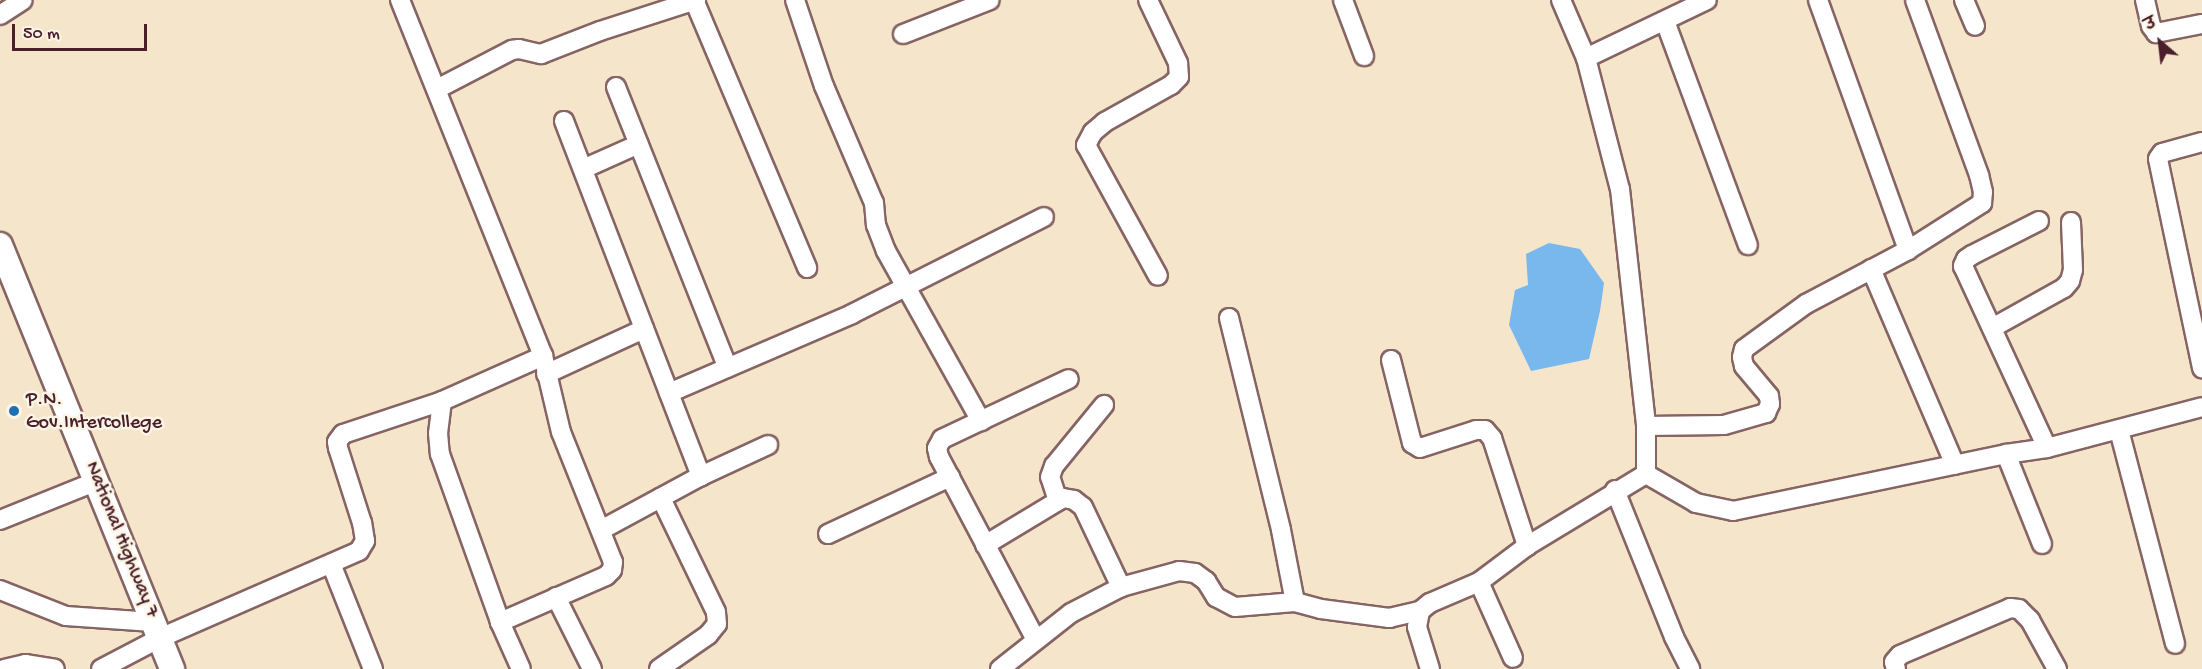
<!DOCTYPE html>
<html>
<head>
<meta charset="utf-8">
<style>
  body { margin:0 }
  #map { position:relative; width:2202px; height:669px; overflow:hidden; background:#f5e5cb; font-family:"Gochi Hand","Playpen Sans Deva",sans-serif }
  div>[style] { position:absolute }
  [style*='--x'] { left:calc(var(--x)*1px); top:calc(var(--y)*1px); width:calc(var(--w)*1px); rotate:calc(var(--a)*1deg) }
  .water>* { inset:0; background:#78b8ec }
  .roads { filter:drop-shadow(2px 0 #866463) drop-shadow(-2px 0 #866463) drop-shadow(0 2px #866463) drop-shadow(0 -2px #866463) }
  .minor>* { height:18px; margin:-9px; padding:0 9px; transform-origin:9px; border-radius:9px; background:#fff }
  .major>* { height:24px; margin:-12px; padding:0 12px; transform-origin:12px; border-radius:12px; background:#fff }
  .dots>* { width:16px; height:16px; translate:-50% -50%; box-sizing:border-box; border:3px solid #fcf5e5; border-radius:50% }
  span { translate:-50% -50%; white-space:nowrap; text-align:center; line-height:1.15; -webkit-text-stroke:5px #fcf5e5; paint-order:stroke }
  .poi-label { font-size:20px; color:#4a1f2b }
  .left { translate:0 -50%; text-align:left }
  .street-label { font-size:20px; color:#4a1f2b }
  .north { position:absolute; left:2130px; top:12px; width:60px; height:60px; -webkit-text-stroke:4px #fcf5e5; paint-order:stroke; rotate:332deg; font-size:16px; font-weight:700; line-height:24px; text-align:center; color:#4a1f2b }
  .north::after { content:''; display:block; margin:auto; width:21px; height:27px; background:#4a1f2b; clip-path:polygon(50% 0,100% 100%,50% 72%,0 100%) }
  .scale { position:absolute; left:12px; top:24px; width:135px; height:27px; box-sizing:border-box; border:3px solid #4a1f2b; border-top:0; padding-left:8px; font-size:18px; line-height:21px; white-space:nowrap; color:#4a1f2b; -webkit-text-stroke:4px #fcf5e5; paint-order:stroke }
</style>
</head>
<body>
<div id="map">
  <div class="water">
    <div style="clip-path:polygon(1549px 243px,1580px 249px,1604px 283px,1600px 311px,1589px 359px,1531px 371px,1509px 325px,1515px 290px,1528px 285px,1526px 254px)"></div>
  </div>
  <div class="roads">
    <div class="minor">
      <div style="--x:400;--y:0;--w:384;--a:68.1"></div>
      <div style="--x:543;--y:356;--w:78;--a:76.7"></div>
      <div style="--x:561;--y:432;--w:140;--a:68.2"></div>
      <div style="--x:613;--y:562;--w:8;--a:97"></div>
      <div style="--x:612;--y:570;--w:8;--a:135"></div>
      <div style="--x:606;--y:576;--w:116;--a:156.5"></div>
      <div style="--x:694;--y:0;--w:291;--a:67.1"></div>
      <div style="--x:795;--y:0;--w:91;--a:71.4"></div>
      <div style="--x:824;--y:86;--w:127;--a:66.9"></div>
      <div style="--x:874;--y:203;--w:22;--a:85"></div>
      <div style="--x:876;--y:225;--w:28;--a:69"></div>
      <div style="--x:886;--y:251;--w:195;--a:60.8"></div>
      <div style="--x:1148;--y:0;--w:70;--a:64.5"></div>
      <div style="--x:1178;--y:63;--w:14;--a:86"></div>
      <div style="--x:1179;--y:77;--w:11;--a:135"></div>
      <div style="--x:1171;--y:85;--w:76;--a:150.7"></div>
      <div style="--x:1105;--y:122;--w:16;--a:140"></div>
      <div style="--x:1093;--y:132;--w:15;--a:118"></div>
      <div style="--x:1086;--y:145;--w:149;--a:61.2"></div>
      <div style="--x:1343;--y:0;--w:60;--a:69.4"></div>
      <div style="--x:1561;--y:0;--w:63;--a:66.7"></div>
      <div style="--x:1586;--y:58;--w:135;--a:75.5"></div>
      <div style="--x:1620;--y:189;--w:238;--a:83.7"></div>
      <div style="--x:1646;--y:426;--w:48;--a:90"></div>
      <div style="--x:1646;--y:474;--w:58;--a:30.1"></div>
      <div style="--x:1696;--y:503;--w:38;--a:12"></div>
      <div style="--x:1733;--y:511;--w:279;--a:-11.8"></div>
      <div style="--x:2006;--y:454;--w:41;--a:-8.3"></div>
      <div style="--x:2047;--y:448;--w:160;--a:-14.8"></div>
      <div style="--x:1818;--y:0;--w:266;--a:70.2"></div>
      <div style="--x:1964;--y:0;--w:28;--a:67"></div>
      <div style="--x:2145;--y:0;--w:27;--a:77"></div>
      <div style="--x:2151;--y:26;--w:9;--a:54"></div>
      <div style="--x:2156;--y:33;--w:47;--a:-11.1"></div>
      <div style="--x:0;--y:15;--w:27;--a:-33"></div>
      <div style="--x:1665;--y:21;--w:239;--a:69.7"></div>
      <div style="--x:903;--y:34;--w:93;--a:-21.3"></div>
      <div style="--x:1586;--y:58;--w:134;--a:-25.6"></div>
      <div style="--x:616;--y:87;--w:302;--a:68.3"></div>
      <div style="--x:437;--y:89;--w:85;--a:-27.5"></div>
      <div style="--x:512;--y:50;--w:7;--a:-8"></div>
      <div style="--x:519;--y:49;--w:23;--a:13"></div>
      <div style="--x:541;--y:54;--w:63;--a:-21.3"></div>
      <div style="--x:600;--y:31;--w:101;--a:-17.9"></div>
      <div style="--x:564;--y:121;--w:381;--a:68.9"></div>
      <div style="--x:2202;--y:142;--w:41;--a:164.6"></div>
      <div style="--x:2162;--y:153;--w:7;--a:124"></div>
      <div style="--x:2158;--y:159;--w:214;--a:78.1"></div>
      <div style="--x:583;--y:169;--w:61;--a:-24.1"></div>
      <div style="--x:2039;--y:221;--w:75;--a:153.1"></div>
      <div style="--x:1972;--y:255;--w:7;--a:146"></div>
      <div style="--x:1966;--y:259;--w:8;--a:113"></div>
      <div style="--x:1963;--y:266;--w:200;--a:65.2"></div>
      <div style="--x:1871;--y:269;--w:213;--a:66.8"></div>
      <div style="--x:1229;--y:318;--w:218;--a:76.2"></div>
      <div style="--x:1281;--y:530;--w:73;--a:79"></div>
      <div style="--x:1992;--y:328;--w:82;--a:-29.1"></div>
      <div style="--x:2064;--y:288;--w:9;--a:-49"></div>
      <div style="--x:2070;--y:281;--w:11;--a:-75"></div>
      <div style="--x:2073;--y:270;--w:48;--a:-92.4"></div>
      <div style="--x:1391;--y:360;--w:86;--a:75.8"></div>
      <div style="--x:1412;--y:443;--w:9;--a:32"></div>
      <div style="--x:1420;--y:448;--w:59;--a:-17.8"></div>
      <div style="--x:1476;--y:430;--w:9;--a:0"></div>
      <div style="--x:1485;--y:430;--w:11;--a:49"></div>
      <div style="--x:1492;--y:438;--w:114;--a:72"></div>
      <div style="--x:546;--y:374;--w:108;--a:-24.7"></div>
      <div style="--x:669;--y:393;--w:199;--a:-23.3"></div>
      <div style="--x:852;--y:314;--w:215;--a:-26.8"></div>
      <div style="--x:442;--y:401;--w:32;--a:97"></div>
      <div style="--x:438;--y:433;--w:21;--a:85"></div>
      <div style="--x:440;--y:454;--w:178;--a:70.3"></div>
      <div style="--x:500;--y:622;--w:51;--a:65.9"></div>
      <div style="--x:1646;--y:426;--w:78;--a:-0.7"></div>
      <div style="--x:1724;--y:425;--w:44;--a:-15.9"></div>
      <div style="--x:1766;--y:413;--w:10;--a:-66"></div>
      <div style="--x:1770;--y:404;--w:8;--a:-97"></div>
      <div style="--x:1769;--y:396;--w:39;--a:-130"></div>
      <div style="--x:1744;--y:366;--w:9;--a:-103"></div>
      <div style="--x:1742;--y:357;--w:8;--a:-76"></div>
      <div style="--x:1744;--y:349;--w:77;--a:-36"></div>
      <div style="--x:1806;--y:304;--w:115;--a:-27.9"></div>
      <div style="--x:1908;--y:250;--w:88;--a:-32.4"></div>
      <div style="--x:1982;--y:203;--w:11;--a:-85"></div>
      <div style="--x:1983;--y:192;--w:17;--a:-103"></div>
      <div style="--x:1979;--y:175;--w:186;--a:-110.1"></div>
      <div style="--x:2119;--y:430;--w:221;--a:75.3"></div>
      <div style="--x:2006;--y:454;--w:97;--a:68.2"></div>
      <div style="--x:1615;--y:490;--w:158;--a:68.1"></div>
      <div style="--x:1674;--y:637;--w:36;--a:63"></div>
      <div style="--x:1058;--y:501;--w:25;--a:-108"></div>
      <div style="--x:1050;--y:477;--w:12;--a:-70"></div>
      <div style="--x:1054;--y:466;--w:79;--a:-50.7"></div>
      <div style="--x:0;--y:520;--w:105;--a:-21.9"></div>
      <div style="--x:601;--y:530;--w:114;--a:-28.4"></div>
      <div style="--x:701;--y:476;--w:74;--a:-24.8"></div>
      <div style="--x:828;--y:534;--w:135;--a:-25"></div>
      <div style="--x:985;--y:545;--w:91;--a:-31.1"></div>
      <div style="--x:1063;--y:498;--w:11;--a:10"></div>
      <div style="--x:1074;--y:500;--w:11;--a:38"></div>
      <div style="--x:1083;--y:507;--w:89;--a:64.6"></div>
      <div style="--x:332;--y:566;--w:111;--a:68.3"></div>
      <div style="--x:1479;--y:582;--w:83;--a:65.9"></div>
      <div style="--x:0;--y:590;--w:71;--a:21.5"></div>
      <div style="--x:66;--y:616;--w:87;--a:3.9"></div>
      <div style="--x:556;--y:597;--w:80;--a:63.4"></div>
      <div style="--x:1036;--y:640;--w:207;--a:-117.9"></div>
      <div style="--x:939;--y:457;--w:9;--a:-103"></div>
      <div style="--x:937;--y:448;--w:10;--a:-61"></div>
      <div style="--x:942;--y:439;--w:140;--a:-25.3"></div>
      <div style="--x:4;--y:669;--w:22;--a:-13"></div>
      <div style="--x:25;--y:664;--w:30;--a:9"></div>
      <div style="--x:101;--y:669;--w:67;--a:-27.7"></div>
      <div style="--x:160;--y:638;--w:217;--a:-23.6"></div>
      <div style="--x:359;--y:551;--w:12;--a:-59"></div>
      <div style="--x:365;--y:541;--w:18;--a:-99"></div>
      <div style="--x:362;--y:523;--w:79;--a:-107.7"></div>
      <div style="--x:338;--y:448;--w:6;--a:-99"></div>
      <div style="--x:337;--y:442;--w:10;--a:-53"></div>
      <div style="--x:343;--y:434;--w:104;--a:-18.4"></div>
      <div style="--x:442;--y:401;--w:111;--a:-24"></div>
      <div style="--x:659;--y:669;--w:60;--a:-34.8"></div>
      <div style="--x:708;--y:635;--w:14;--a:-51"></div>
      <div style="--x:717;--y:624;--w:12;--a:-95"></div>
      <div style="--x:716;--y:612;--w:127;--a:-115.8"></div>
      <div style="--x:1000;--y:669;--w:90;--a:-38.3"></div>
      <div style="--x:1071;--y:613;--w:56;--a:-27.5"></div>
      <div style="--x:1121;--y:587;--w:60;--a:-15.4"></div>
      <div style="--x:1179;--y:571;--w:16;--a:7"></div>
      <div style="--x:1195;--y:573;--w:14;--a:36"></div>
      <div style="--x:1206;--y:581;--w:19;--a:58"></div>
      <div style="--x:1216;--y:597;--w:21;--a:28"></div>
      <div style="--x:1235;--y:607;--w:60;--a:-4.8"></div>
      <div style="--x:1295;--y:602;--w:27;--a:15"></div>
      <div style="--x:1321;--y:609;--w:69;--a:7.5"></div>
      <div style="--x:1389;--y:618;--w:32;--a:-13"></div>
      <div style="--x:1430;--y:669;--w:44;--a:-107.2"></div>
      <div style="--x:1417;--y:627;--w:16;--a:-79"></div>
      <div style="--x:1420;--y:611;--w:13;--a:-39"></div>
      <div style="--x:1430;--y:603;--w:53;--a:-23.2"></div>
      <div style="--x:1479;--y:582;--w:60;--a:-36.9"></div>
      <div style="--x:1527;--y:546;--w:139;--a:-31.2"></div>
      <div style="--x:1896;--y:669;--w:7;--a:-106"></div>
      <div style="--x:1894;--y:662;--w:9;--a:-49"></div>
      <div style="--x:1900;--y:655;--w:120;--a:-23.1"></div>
      <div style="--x:2010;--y:608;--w:9;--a:6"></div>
      <div style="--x:2019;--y:609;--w:16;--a:45"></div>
      <div style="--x:2030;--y:620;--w:56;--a:61.1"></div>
    </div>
    <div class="major">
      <div style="--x:0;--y:245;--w:458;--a:67.9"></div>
    </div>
  </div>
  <div class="dots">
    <div style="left:14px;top:411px;background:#1f6fb2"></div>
  </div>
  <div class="poi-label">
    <span class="left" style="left:26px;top:412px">P.N.<br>Gov.Intercollege</span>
  </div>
  <div class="street-label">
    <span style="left:121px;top:540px;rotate:68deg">National Highway 7</span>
  </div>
  <div class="north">उ</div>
  <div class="scale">50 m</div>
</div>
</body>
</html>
